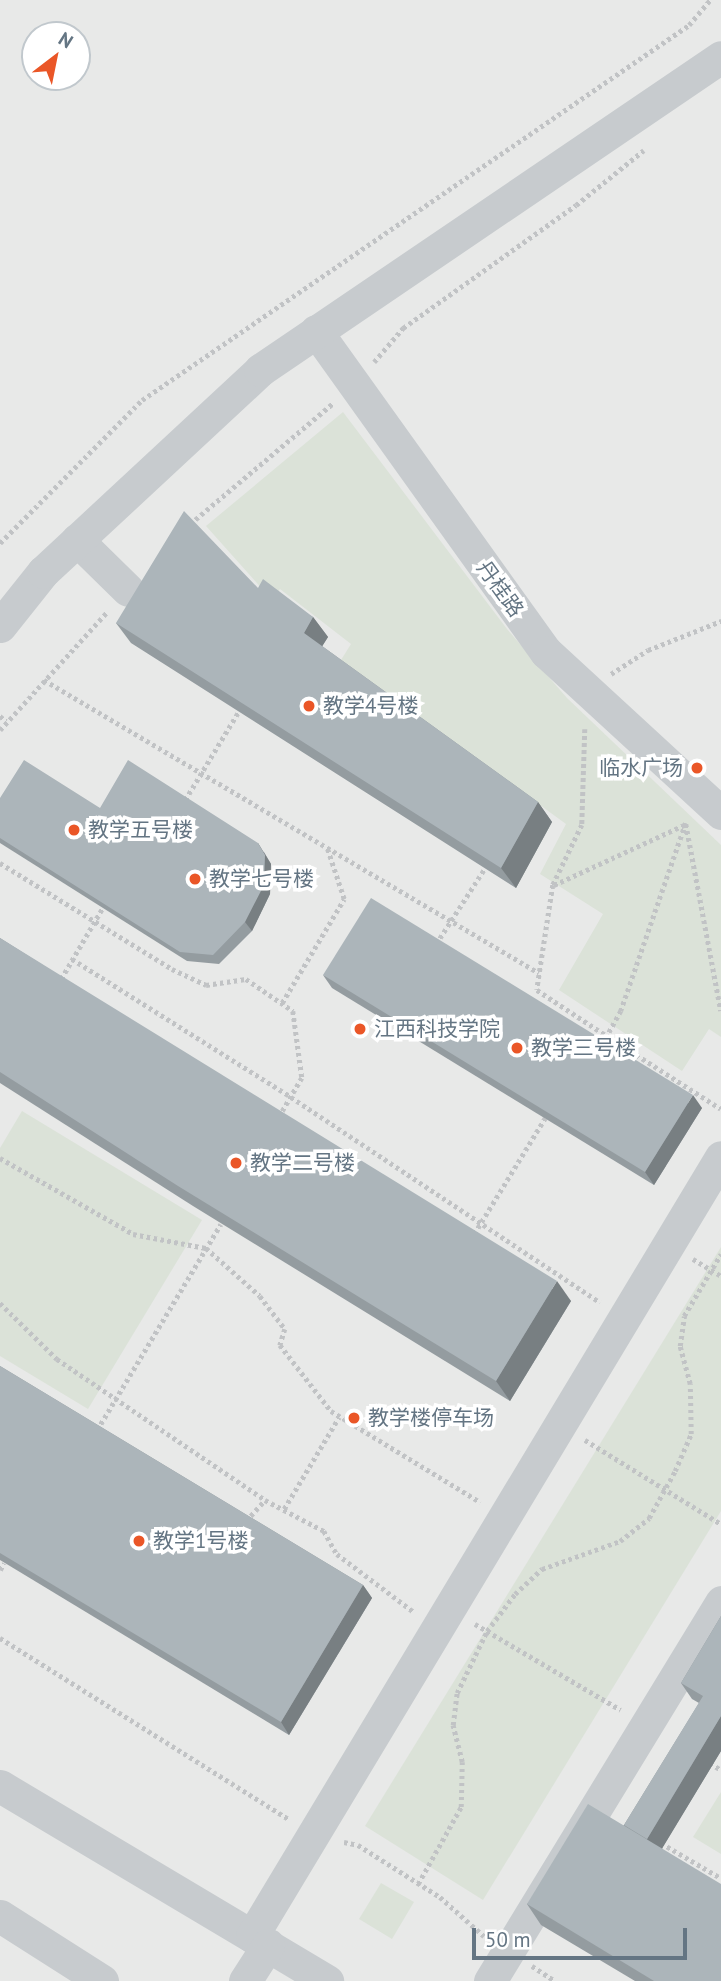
<!DOCTYPE html>
<html>
<head>
<meta charset="utf-8">
<style>
  body { margin:0 }
  #map { position:relative; width:721px; height:1981px; overflow:hidden; background:#fafaf7; font-family:"PT Sans","Noto Sans SC",sans-serif }
  div>[style] { position:absolute }
  [style*='--x'] { left:calc(var(--x)*1px); top:calc(var(--y)*1px); width:calc(var(--w)*1px); rotate:calc(var(--a)*1deg) }
  .built>* { inset:0; background:#e8e9e8 }
  .green>* { inset:0; background:#dbe2d8 }
  .path>* { height:4.5px; margin-top:-2.25px; transform-origin:0; background:repeating-linear-gradient(90deg,#c1c3c5 0 3.5px,transparent 0 7px) }
  .minor>* { height:33px; margin:-16.5px; padding:0 16.5px; transform-origin:16.5px; border-radius:16.5px; background:#c7cbce }
  .path-bridge>* { height:4.5px; margin-top:-2.25px; transform-origin:0; background:repeating-linear-gradient(90deg,#c1c3c5 0 3.5px,transparent 0 7px) }
  .wall>* { inset:0; background:#949ca0 }
  .shaded-wall>* { inset:0; background:#787f82 }
  .building>* { inset:0; background:#acb5ba }
  .dots>* { width:19px; height:19px; translate:-50% -50%; box-sizing:border-box; border:4px solid #fff; border-radius:50% }
  span { translate:-50% -50%; white-space:nowrap; text-align:center; line-height:1.15; -webkit-text-stroke:7px #fff; paint-order:stroke }
  .street-label { font-size:21px; color:#647583 }
  .poi-label { font-size:21px; color:#647583 }
  .left { translate:0 -50%; text-align:left }
  .right { translate:-100% -50%; text-align:right }
  .north { position:absolute; left:21px; top:21px; width:70px; height:70px; box-sizing:border-box; background:#fff; border:2px solid #c1c8cd; border-radius:50%; rotate:32deg; font-size:19px; font-weight:700; line-height:28px; text-align:center; color:#647583 }
  .north::after { content:''; display:block; margin:auto; width:24px; height:32px; background:#ea5627; clip-path:polygon(50% 0,100% 100%,50% 72%,0 100%) }
  .scale { position:absolute; left:472px; top:1928px; width:215px; height:32px; box-sizing:border-box; border:4px solid #647583; border-top:0; padding-left:9px; font-size:21px; line-height:24px; white-space:nowrap; color:#647583; -webkit-text-stroke:5px #fff; paint-order:stroke }
</style>
</head>
<body>
<div id="map">
  <div class="built">
    <div style="clip-path:polygon(evenodd,0 0,721px 0,721px 1981px,0 1981px,0 0,35px 35px,77px 35px,77px 77px,35px 77px,35px 35px)"></div>
  </div>
  <div class="green">
    <div style="clip-path:polygon(343px 412px,507px 629px,567px 698px,721px 845px,721px 1037px,709px 1029px,682px 1071px,559px 990px,603px 914px,540px 874px,566px 824px,341px 660px,351px 644px,280px 589px,272px 600px,206px 526px)"></div>
    <div style="clip-path:polygon(22px 1111px,202px 1220px,88px 1409px,0 1356px,0 1148px)"></div>
    <div style="clip-path:polygon(721px 1247px,721px 1511px,483px 1900px,365px 1826px)"></div>
    <div style="clip-path:polygon(721px 1792px,721px 1854px,693px 1837px)"></div>
    <div style="clip-path:polygon(381px 1883px,414px 1902px,392px 1939px,359px 1919px)"></div>
  </div>
  <div class="path">
    <div style="--x:374;--y:362;--w:45;--a:-49.5"></div>
    <div style="--x:403;--y:328;--w:212;--a:-35.4"></div>
    <div style="--x:576;--y:205;--w:87;--a:-39"></div>
    <div style="--x:190;--y:524;--w:187;--a:-40.2"></div>
    <div style="--x:0;--y:543;--w:202;--a:-45.2"></div>
    <div style="--x:142;--y:400;--w:663;--a:-34.43"></div>
    <div style="--x:689;--y:25;--w:33;--a:-50"></div>
    <div style="--x:611;--y:674;--w:44;--a:-33"></div>
    <div style="--x:648;--y:650;--w:79;--a:-21.7"></div>
    <div style="--x:44;--y:680;--w:575;--a:30.62"></div>
    <div style="--x:0;--y:716;--w:8;--a:40"></div>
    <div style="--x:585;--y:729;--w:96;--a:91.8"></div>
    <div style="--x:582;--y:825;--w:67;--a:115.8"></div>
    <div style="--x:553;--y:885;--w:106;--a:98.7"></div>
    <div style="--x:537;--y:990;--w:84;--a:33.3"></div>
    <div style="--x:0;--y:730;--w:159;--a:-47.8"></div>
    <div style="--x:686;--y:823;--w:199;--a:109.1"></div>
    <div style="--x:621;--y:1011;--w:29;--a:119"></div>
    <div style="--x:607;--y:1036;--w:135;--a:32.6"></div>
    <div style="--x:0;--y:863;--w:202;--a:31.6"></div>
    <div style="--x:172;--y:969;--w:38;--a:25"></div>
    <div style="--x:206;--y:985;--w:40;--a:-8.5"></div>
    <div style="--x:246;--y:979;--w:57;--a:34.2"></div>
    <div style="--x:293;--y:1011;--w:68;--a:82.3"></div>
    <div style="--x:302;--y:1078;--w:45;--a:120.5"></div>
    <div style="--x:554;--y:885;--w:145;--a:-24.8"></div>
    <div style="--x:686;--y:824;--w:190;--a:79.4"></div>
    <div style="--x:72;--y:959;--w:259;--a:32.2"></div>
    <div style="--x:291;--y:1097;--w:371;--a:33.6"></div>
    <div style="--x:61;--y:979;--w:83;--a:-59.7"></div>
    <div style="--x:282;--y:1003;--w:121;--a:-59.2"></div>
    <div style="--x:344;--y:899;--w:54;--a:-108.4"></div>
    <div style="--x:0;--y:1158;--w:153;--a:29.7"></div>
    <div style="--x:133;--y:1234;--w:74;--a:10.9"></div>
    <div style="--x:206;--y:1248;--w:72;--a:41.6"></div>
    <div style="--x:260;--y:1296;--w:41;--a:52.9"></div>
    <div style="--x:285;--y:1329;--w:17;--a:107"></div>
    <div style="--x:280;--y:1345;--w:83;--a:52.3"></div>
    <div style="--x:331;--y:1411;--w:175;--a:31.4"></div>
    <div style="--x:474;--y:1234;--w:136;--a:-58.5"></div>
    <div style="--x:693;--y:1259;--w:33;--a:31"></div>
    <div style="--x:0;--y:1303;--w:80;--a:44.5"></div>
    <div style="--x:57;--y:1359;--w:251;--a:34.1"></div>
    <div style="--x:97;--y:1430;--w:240;--a:-59"></div>
    <div style="--x:585;--y:1440;--w:160;--a:31.7"></div>
    <div style="--x:284;--y:1509;--w:107;--a:-59.1"></div>
    <div style="--x:246;--y:1521;--w:28;--a:-48"></div>
    <div style="--x:265;--y:1500;--w:67;--a:27.7"></div>
    <div style="--x:324;--y:1531;--w:26;--a:61"></div>
    <div style="--x:337;--y:1554;--w:96;--a:37"></div>
    <div style="--x:0;--y:1570;--w:8;--a:-60"></div>
    <div style="--x:475;--y:1624;--w:169;--a:30.5"></div>
    <div style="--x:0;--y:1638;--w:340;--a:32.1"></div>
    <div style="--x:710;--y:1763;--w:13;--a:32"></div>
    <div style="--x:344;--y:1842;--w:14;--a:12"></div>
    <div style="--x:358;--y:1845;--w:97;--a:32.4"></div>
    <div style="--x:440;--y:1897;--w:59;--a:41.6"></div>
    <div style="--x:661;--y:1843;--w:69;--a:30.3"></div>
    <div style="--x:418;--y:1884;--w:88;--a:-60.8"></div>
    <div style="--x:461;--y:1807;--w:45;--a:-88.7"></div>
    <div style="--x:462;--y:1762;--w:38;--a:-104"></div>
    <div style="--x:453;--y:1725;--w:32;--a:-83"></div>
    <div style="--x:457;--y:1693;--w:69;--a:-64.2"></div>
    <div style="--x:487;--y:1631;--w:46;--a:-52.9"></div>
    <div style="--x:515;--y:1594;--w:37;--a:-43"></div>
    <div style="--x:542;--y:1569;--w:83;--a:-19.7"></div>
    <div style="--x:620;--y:1541;--w:37;--a:-38"></div>
    <div style="--x:649;--y:1518;--w:54;--a:-61"></div>
    <div style="--x:675;--y:1471;--w:40;--a:-66.6"></div>
    <div style="--x:691;--y:1434;--w:50;--a:-91.1"></div>
    <div style="--x:690;--y:1384;--w:39;--a:-105"></div>
    <div style="--x:680;--y:1346;--w:30;--a:-82"></div>
    <div style="--x:684;--y:1316;--w:72;--a:-59.2"></div>
    <div style="--x:532;--y:1966;--w:27;--a:33"></div>
  </div>
  <div class="minor">
    <div style="--x:316;--y:331;--w:395;--a:54.4"></div>
    <div style="--x:546;--y:652;--w:238;--a:42.6"></div>
    <div style="--x:77;--y:540;--w:71;--a:44.4"></div>
    <div style="--x:0;--y:626;--w:69;--a:-51.5"></div>
    <div style="--x:43;--y:572;--w:296;--a:-42.9"></div>
    <div style="--x:260;--y:370;--w:557;--a:-34.17"></div>
    <div style="--x:0;--y:1786;--w:381;--a:30.8"></div>
    <div style="--x:0;--y:1916;--w:121;--a:32.5"></div>
    <div style="--x:252;--y:1936;--w:909;--a:-58.95"></div>
    <div style="--x:245;--y:1981;--w:43;--a:-57.4"></div>
    <div style="--x:490;--y:1981;--w:444;--a:-58.6"></div>
  </div>
  <div class="path-bridge">
    <div style="--x:185;--y:800;--w:104;--a:-58.8"></div>
    <div style="--x:436;--y:944;--w:90;--a:-57.2"></div>
  </div>
  <div class="wall">
    <div style="clip-path:polygon(258px 588px,313px 617px,328px 637px,322px 646px,538px 802px,552px 822px,516px 888px,131px 643px,116px 623px)"></div>
    <div style="clip-path:polygon(0 798px,100px 808px,264px 852px,271px 864px,270px 894px,252px 931px,219px 964px,187px 961px,0 843px)"></div>
    <div style="clip-path:polygon(0 938px,571px 1301px,510px 1401px,193px 1206px,0 1083px)"></div>
    <div style="clip-path:polygon(323px 975px,702px 1108px,654px 1185px,332px 988px)"></div>
    <div style="clip-path:polygon(0 1366px,363px 1585px,372px 1598px,289px 1735px,0 1560px)"></div>
    <div style="clip-path:polygon(721px 1616px,721px 1751px,662px 1848px,721px 1981px,635px 1981px,541px 1925px,527px 1904px,624px 1825px,699px 1703px,692px 1699px,681px 1683px)"></div>
  </div>
  <div class="shaded-wall">
    <div style="clip-path:polygon(313px 617px,328px 637px,318px 653px,304px 633px)"></div>
    <div style="clip-path:polygon(538px 802px,552px 822px,516px 888px,501px 868px)"></div>
    <div style="clip-path:polygon(258px 843px,271px 864px,270px 894px,252px 931px,245px 922px)"></div>
    <div style="clip-path:polygon(693px 1095px,702px 1108px,654px 1185px,645px 1172px)"></div>
    <div style="clip-path:polygon(557px 1281px,571px 1301px,510px 1401px,496px 1381px)"></div>
    <div style="clip-path:polygon(363px 1585px,372px 1598px,289px 1735px,281px 1722px)"></div>
    <div style="clip-path:polygon(721px 1716px,721px 1751px,657px 1857px,646px 1841px)"></div>
  </div>
  <div class="building">
    <div style="clip-path:polygon(184px 511px,258px 588px,263px 579px,313px 617px,304px 633px,538px 802px,501px 868px,116px 623px)"></div>
    <div style="clip-path:polygon(24px 760px,100px 808px,128px 760px,258px 843px,265px 855px,264px 885px,245px 922px,213px 955px,180px 952px,0 838px,0 798px)"></div>
    <div style="clip-path:polygon(371px 898px,693px 1095px,645px 1172px,323px 975px)"></div>
    <div style="clip-path:polygon(0 938px,557px 1281px,496px 1381px,178px 1186px,0 1072px)"></div>
    <div style="clip-path:polygon(0 1366px,363px 1585px,281px 1722px,0 1553px)"></div>
    <div style="clip-path:polygon(721px 1616px,721px 1716px,647px 1839px,624px 1825px,703px 1696px,681px 1683px)"></div>
    <div style="clip-path:polygon(588px 1804px,721px 1884px,721px 1981px,654px 1981px,527px 1904px)"></div>
  </div>
  <div class="dots">
    <div style="left:309px;top:706px;background:#ea5627"></div>
    <div style="left:697px;top:768px;background:#ea5627"></div>
    <div style="left:74px;top:830px;background:#ea5627"></div>
    <div style="left:195px;top:879px;background:#ea5627"></div>
    <div style="left:360px;top:1029px;background:#ea5627"></div>
    <div style="left:517px;top:1048px;background:#ea5627"></div>
    <div style="left:236px;top:1163px;background:#ea5627"></div>
    <div style="left:354px;top:1418px;background:#ea5627"></div>
    <div style="left:139px;top:1541px;background:#ea5627"></div>
  </div>
  <div class="street-label">
    <span style="left:500px;top:589px;rotate:54deg">丹桂路</span>
  </div>
  <div class="poi-label">
    <span class="left" style="left:323px;top:706px">教学4号楼</span>
    <span class="right" style="left:683px;top:768px">临水广场</span>
    <span class="left" style="left:88px;top:830px">教学五号楼</span>
    <span class="left" style="left:209px;top:879px">教学七号楼</span>
    <span class="left" style="left:374px;top:1029px">江西科技学院</span>
    <span class="left" style="left:531px;top:1048px">教学三号楼</span>
    <span class="left" style="left:250px;top:1163px">教学二号楼</span>
    <span class="left" style="left:368px;top:1418px">教学楼停车场</span>
    <span class="left" style="left:153px;top:1541px">教学1号楼</span>
  </div>
  <div class="north">N</div>
  <div class="scale">50 m</div>
</div>
</body>
</html>
